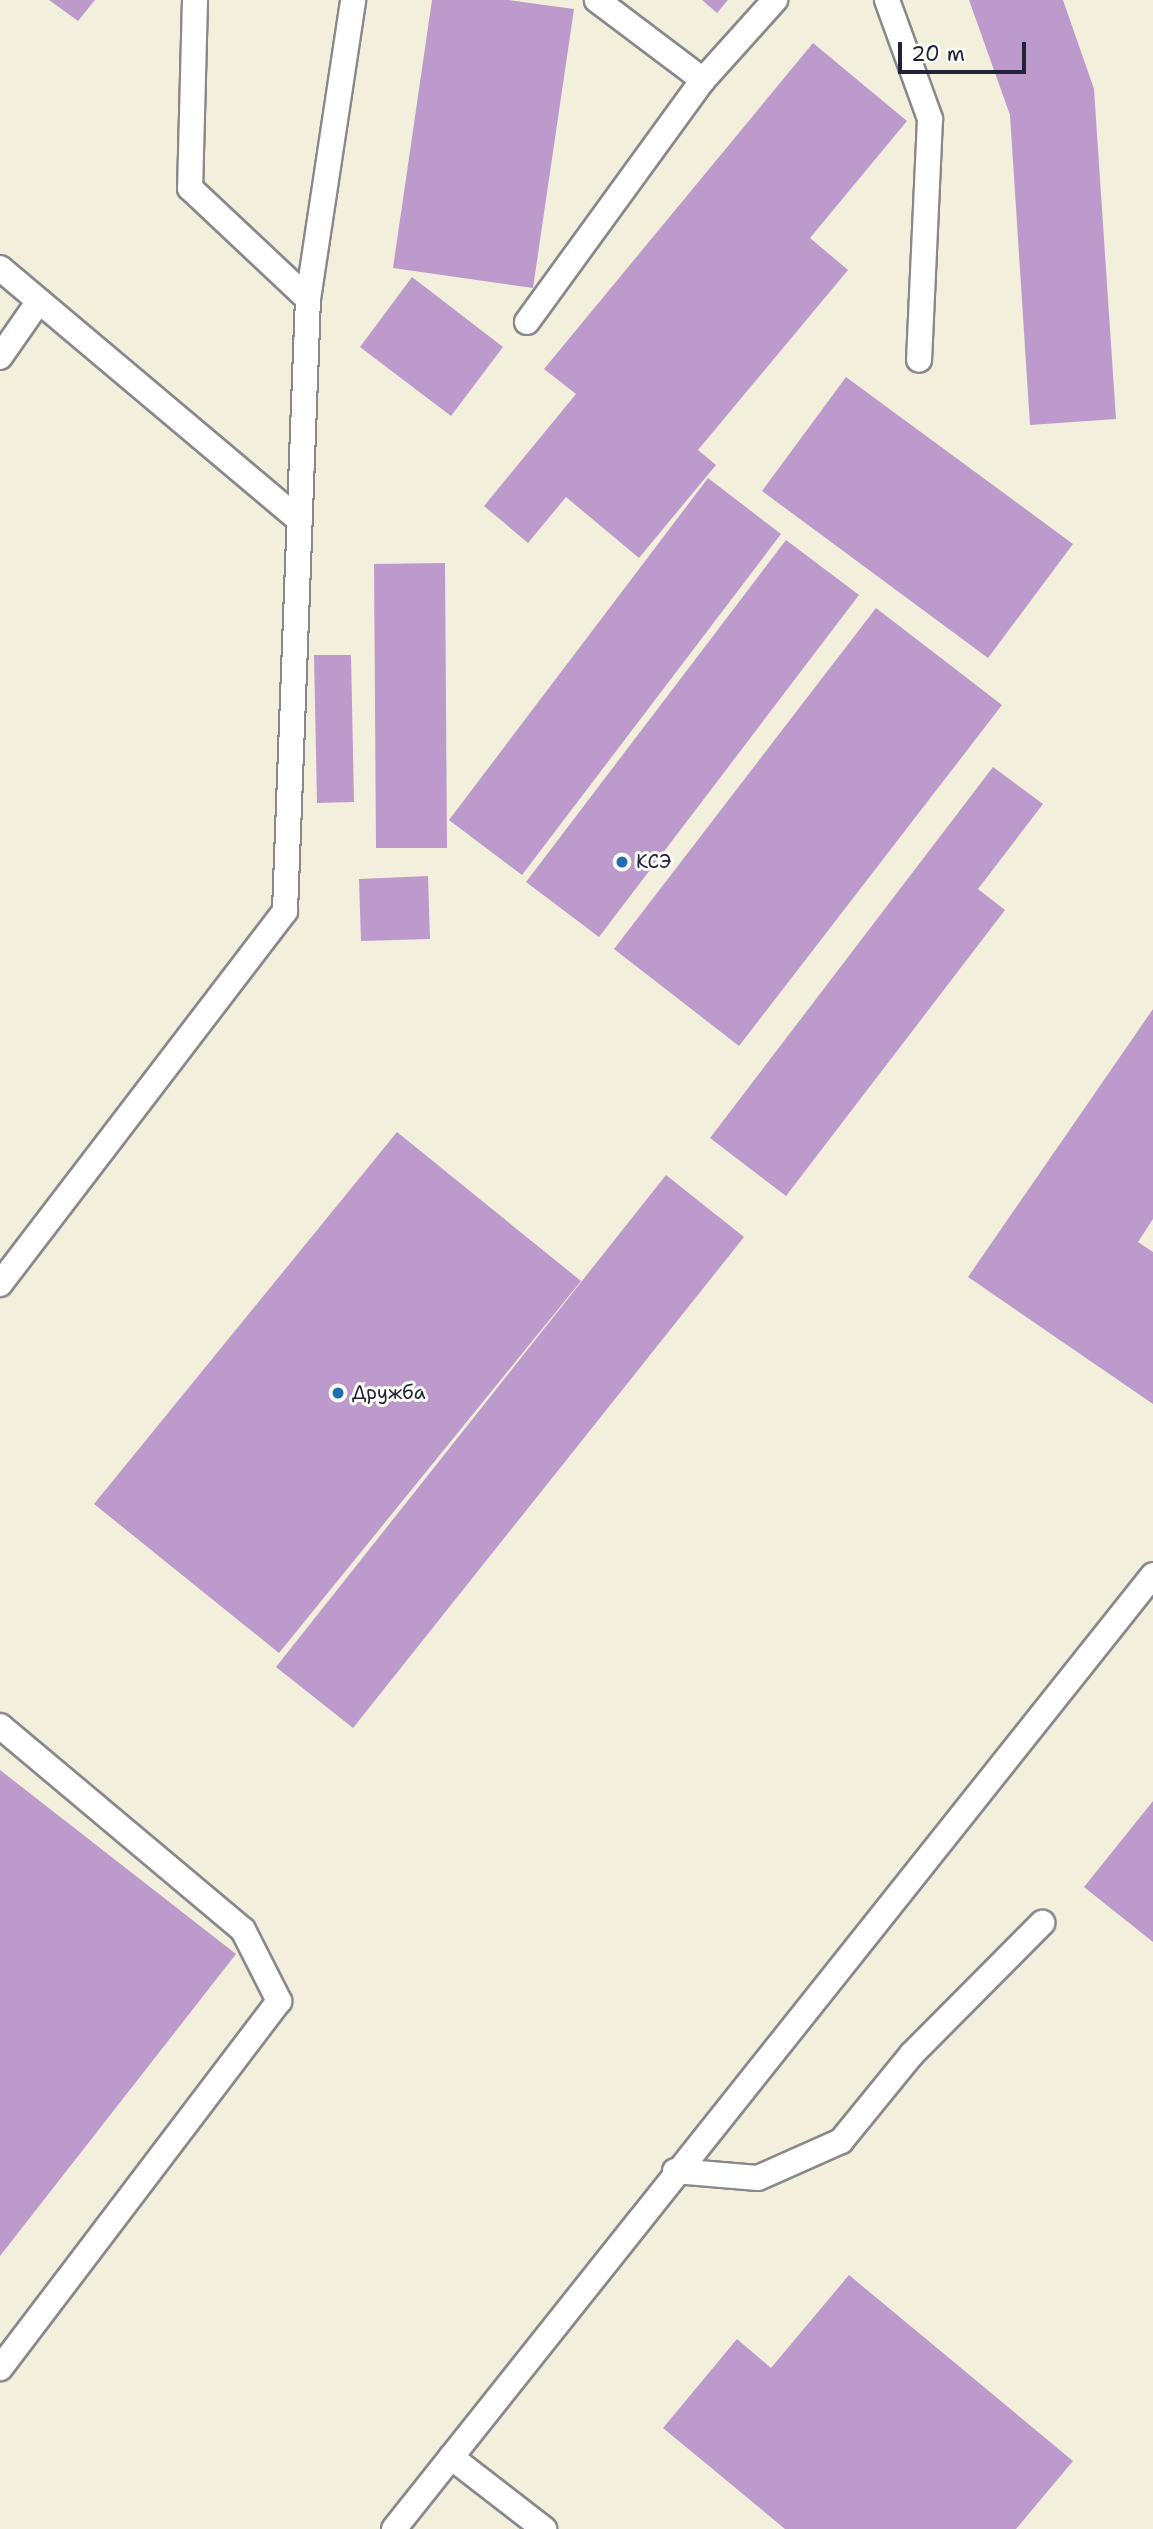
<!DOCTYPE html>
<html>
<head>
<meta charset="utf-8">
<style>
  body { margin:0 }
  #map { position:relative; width:1153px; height:2529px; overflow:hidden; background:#f3efdd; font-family:"Shantell Sans",sans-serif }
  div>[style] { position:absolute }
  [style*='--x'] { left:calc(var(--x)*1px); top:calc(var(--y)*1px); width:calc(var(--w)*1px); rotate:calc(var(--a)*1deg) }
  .building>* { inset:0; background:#bc9acb }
  .roads { filter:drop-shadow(2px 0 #8a888c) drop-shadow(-2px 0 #8a888c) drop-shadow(0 2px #8a888c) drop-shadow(0 -2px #8a888c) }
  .lane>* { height:24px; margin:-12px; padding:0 12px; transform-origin:12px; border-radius:12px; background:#fff }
  .dots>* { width:19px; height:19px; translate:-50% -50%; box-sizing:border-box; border:4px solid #fdfcf7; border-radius:50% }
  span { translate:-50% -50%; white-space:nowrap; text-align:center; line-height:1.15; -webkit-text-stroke:6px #fdfcf7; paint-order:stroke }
  .poi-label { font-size:19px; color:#22223b }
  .left { translate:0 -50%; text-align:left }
  .scale { position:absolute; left:898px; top:42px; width:128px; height:32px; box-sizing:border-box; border:4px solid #22223b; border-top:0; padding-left:9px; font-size:21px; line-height:24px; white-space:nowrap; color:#22223b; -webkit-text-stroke:5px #fdfcf7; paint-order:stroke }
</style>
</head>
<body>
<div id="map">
  <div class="building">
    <div style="clip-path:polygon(49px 0,95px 0,78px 21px)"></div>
    <div style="clip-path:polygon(432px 0,508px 0,574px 9px,533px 288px,393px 268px)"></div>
    <div style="clip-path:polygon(702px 0,728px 0,717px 13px)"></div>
    <div style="clip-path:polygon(969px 0,1063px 0,1094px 89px,1116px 419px,1030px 425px,1010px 115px)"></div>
    <div style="clip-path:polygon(813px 43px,907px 121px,810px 238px,848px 270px,698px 450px,716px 465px,639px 558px,566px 497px,528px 543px,484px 506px,576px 394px,544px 369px)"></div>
    <div style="clip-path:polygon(412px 277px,503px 347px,451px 416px,360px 347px)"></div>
    <div style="clip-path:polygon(846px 377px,1073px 544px,988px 658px,762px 491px)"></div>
    <div style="clip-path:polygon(708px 478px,781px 534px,522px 875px,449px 820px)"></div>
    <div style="clip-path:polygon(786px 540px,859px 595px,599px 937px,526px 882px)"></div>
    <div style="clip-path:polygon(445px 563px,447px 848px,376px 848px,374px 564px)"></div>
    <div style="clip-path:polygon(876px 608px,1002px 705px,739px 1046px,614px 949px)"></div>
    <div style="clip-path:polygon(314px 655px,351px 655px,354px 802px,317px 803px)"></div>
    <div style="clip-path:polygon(993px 767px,1043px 804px,978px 889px,1005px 910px,786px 1196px,710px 1138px)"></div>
    <div style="clip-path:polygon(428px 876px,430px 939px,361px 941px,359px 879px)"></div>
    <div style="clip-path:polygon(1153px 1009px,1153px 1219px,1138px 1242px,1153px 1252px,1153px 1404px,968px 1277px)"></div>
    <div style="clip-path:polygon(397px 1132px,581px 1281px,279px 1653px,94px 1504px)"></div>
    <div style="clip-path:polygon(666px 1175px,744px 1237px,353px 1728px,276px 1667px)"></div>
    <div style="clip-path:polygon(0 1770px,236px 1954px,0 2256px)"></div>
    <div style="clip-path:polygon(1153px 1801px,1153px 1942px,1084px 1887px)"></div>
    <div style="clip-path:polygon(849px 2275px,1073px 2461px,1016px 2529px,785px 2529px,663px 2428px,737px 2339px,771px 2368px)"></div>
  </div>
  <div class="roads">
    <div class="lane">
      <div style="--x:195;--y:0;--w:188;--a:91.5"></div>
      <div style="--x:190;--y:188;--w:162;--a:43.2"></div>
      <div style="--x:887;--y:0;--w:127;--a:70.1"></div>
      <div style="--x:930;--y:119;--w:241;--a:92.6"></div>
      <div style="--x:703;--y:80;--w:108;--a:-48"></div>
      <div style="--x:0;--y:268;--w:388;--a:40.1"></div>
      <div style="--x:527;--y:322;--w:299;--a:-54"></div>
      <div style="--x:703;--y:80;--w:133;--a:-143"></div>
      <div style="--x:0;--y:357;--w:68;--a:-55.1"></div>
      <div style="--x:0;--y:1284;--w:469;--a:-52.6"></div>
      <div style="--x:285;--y:911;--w:612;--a:-87.85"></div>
      <div style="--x:308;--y:299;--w:302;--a:-81.4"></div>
      <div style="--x:0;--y:1726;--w:317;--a:40"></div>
      <div style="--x:243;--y:1930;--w:80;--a:63.1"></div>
      <div style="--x:279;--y:2001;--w:461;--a:127.2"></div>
      <div style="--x:675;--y:2171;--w:83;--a:4.8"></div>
      <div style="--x:758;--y:2178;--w:91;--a:-24"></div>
      <div style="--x:841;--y:2141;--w:112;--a:-50.8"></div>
      <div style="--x:912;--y:2054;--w:185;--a:-45.2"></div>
      <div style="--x:451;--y:2457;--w:118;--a:37.7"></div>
      <div style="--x:394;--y:2529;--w:1219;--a:-51.49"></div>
    </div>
  </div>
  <div class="dots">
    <div style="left:622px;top:862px;background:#1f6fb2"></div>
    <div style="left:338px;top:1393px;background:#1f6fb2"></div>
  </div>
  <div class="poi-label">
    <span class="left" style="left:636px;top:862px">КСЭ</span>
    <span class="left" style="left:352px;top:1393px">Дружба</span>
  </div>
  <div class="scale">20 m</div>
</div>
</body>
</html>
